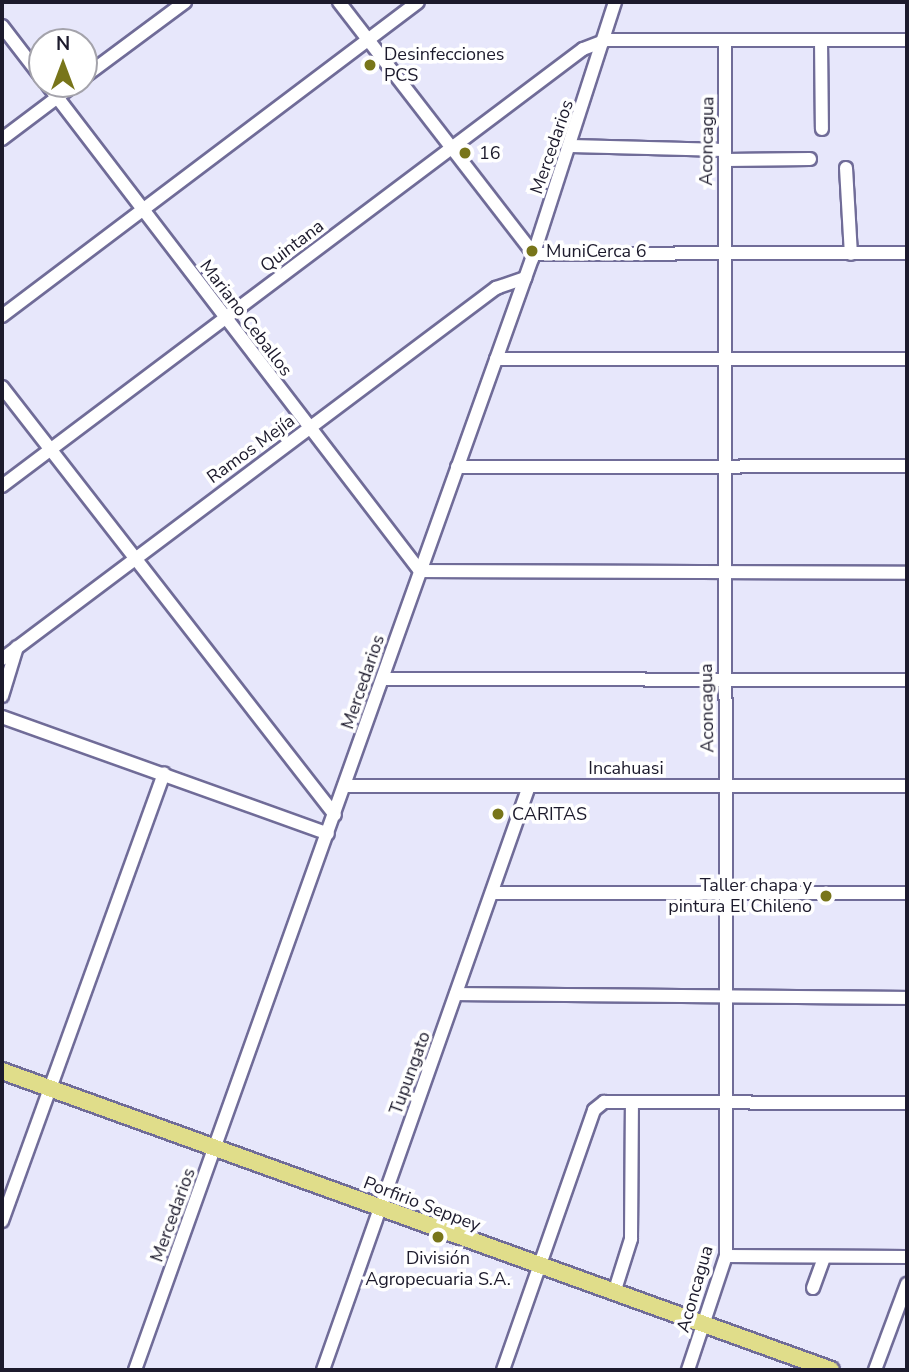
<!DOCTYPE html>
<html>
<head>
<meta charset="utf-8">
<style>
  body { margin:0 }
  #map { position:relative; width:909px; height:1372px; overflow:hidden; background:#e7e7fb; font-family:"Nunito Sans",sans-serif }
  div>[style] { position:absolute }
  [style*='--x'] { left:calc(var(--x)*1px); top:calc(var(--y)*1px); width:calc(var(--w)*1px); rotate:calc(var(--a)*1deg) }
  .roads { filter:drop-shadow(2px 0 #706c98) drop-shadow(-2px 0 #706c98) drop-shadow(0 2px #706c98) drop-shadow(0 -2px #706c98) }
  .minor>* { height:12px; margin:-6px; padding:0 6px; transform-origin:6px; border-radius:6px; background:#fff }
  .major>* { height:16px; margin:-8px; padding:0 8px; transform-origin:8px; border-radius:8px; background:#e0dd8a }
  .dots>* { width:19px; height:19px; translate:-50% -50%; box-sizing:border-box; border:4px solid #fff; border-radius:50% }
  span { translate:-50% -50%; white-space:nowrap; text-align:center; line-height:1.15; -webkit-text-stroke:7px #fff; paint-order:stroke }
  .poi-label { font-size:18px; color:#1c1a2c }
  .left { translate:0 -50%; text-align:left }
  .right { translate:-100% -50%; text-align:right }
  .street-label { font-size:18px; color:#1c1a2c }
  .frame { position:absolute; inset:0; border:4px solid #1c1a2c; pointer-events:none }
  .north { position:absolute; left:28px; top:28px; width:70px; height:70px; box-sizing:border-box; background:#fff; border:2px solid #a4a3ab; border-radius:50%; rotate:0deg; font-size:19px; font-weight:700; line-height:28px; text-align:center; color:#1c1a2c }
  .north::after { content:''; display:block; margin:auto; width:24px; height:32px; background:#78751a; clip-path:polygon(50% 0,100% 100%,50% 72%,0 100%) }
</style>
</head>
<body>
<div id="map">
  <div class="roads">
    <div class="minor">
      <div style="--x:339;--y:2;--w:319;--a:52.3"></div>
      <div style="--x:534;--y:254;--w:373;--a:-0.2"></div>
      <div style="--x:2;--y:26;--w:66;--a:52.4"></div>
      <div style="--x:821;--y:40;--w:89;--a:89.4"></div>
      <div style="--x:84;--y:77;--w:126;--a:-36.6"></div>
      <div style="--x:47;--y:84;--w:613;--a:52.55"></div>
      <div style="--x:420;--y:571;--w:487;--a:0.2"></div>
      <div style="--x:2;--y:139;--w:91;--a:-37"></div>
      <div style="--x:571;--y:146;--w:154;--a:1.5"></div>
      <div style="--x:725;--y:160;--w:85;--a:-0.7"></div>
      <div style="--x:846;--y:168;--w:86;--a:86.7"></div>
      <div style="--x:2;--y:316;--w:521;--a:-37.05"></div>
      <div style="--x:496;--y:359;--w:411;--a:0"></div>
      <div style="--x:2;--y:387;--w:542;--a:52.12"></div>
      <div style="--x:457;--y:467;--w:450;--a:-0.1"></div>
      <div style="--x:2;--y:486;--w:727;--a:-36.95"></div>
      <div style="--x:583;--y:49;--w:25;--a:-21"></div>
      <div style="--x:606;--y:40;--w:301;--a:0"></div>
      <div style="--x:2;--y:659;--w:618;--a:-36.91"></div>
      <div style="--x:496;--y:288;--w:31;--a:-19"></div>
      <div style="--x:383;--y:679;--w:524;--a:0.11"></div>
      <div style="--x:2;--y:696;--w:51;--a:-73"></div>
      <div style="--x:2;--y:717;--w:346;--a:19.7"></div>
      <div style="--x:345;--y:786;--w:562;--a:0"></div>
      <div style="--x:492;--y:893;--w:415;--a:0"></div>
      <div style="--x:456;--y:994;--w:451;--a:0.5"></div>
      <div style="--x:2;--y:1221;--w:476;--a:-70.1"></div>
      <div style="--x:726;--y:1256;--w:181;--a:0.3"></div>
      <div style="--x:813;--y:1288;--w:33;--a:-70"></div>
      <div style="--x:614;--y:1293;--w:57;--a:-72.5"></div>
      <div style="--x:631;--y:1239;--w:136;--a:-89.6"></div>
      <div style="--x:135;--y:1370;--w:1180;--a:-70.34"></div>
      <div style="--x:532;--y:259;--w:270;--a:-72.1"></div>
      <div style="--x:323;--y:1370;--w:619;--a:-70.57"></div>
      <div style="--x:503;--y:1370;--w:275;--a:-70.7"></div>
      <div style="--x:594;--y:1110;--w:13;--a:-39"></div>
      <div style="--x:604;--y:1102;--w:303;--a:0.2"></div>
      <div style="--x:688;--y:1370;--w:120;--a:-71.6"></div>
      <div style="--x:726;--y:1256;--w:1216;--a:-90.05"></div>
      <div style="--x:875;--y:1370;--w:92;--a:-69.6"></div>
    </div>
    <div class="major">
      <div style="--x:2;--y:1071;--w:881;--a:19.83"></div>
    </div>
  </div>
  <div class="dots">
    <div style="left:370px;top:65px;background:#78751a"></div>
    <div style="left:465px;top:153px;background:#78751a"></div>
    <div style="left:532px;top:251px;background:#78751a"></div>
    <div style="left:498px;top:814px;background:#78751a"></div>
    <div style="left:826px;top:896px;background:#78751a"></div>
    <div style="left:438px;top:1237px;background:#78751a"></div>
  </div>
  <div class="poi-label">
    <span class="left" style="left:384px;top:65px">Desinfecciones<br>PCS</span>
    <span class="left" style="left:479px;top:153px">16</span>
    <span class="left" style="left:546px;top:251px">MuniCerca 6</span>
    <span class="left" style="left:512px;top:814px">CARITAS</span>
    <span class="right" style="left:812px;top:896px">Taller chapa y<br>pintura El Chileno</span>
    <span style="left:438px;top:1269px">División<br>Agropecuaria S.A.</span>
  </div>
  <div class="street-label">
    <span style="left:707px;top:141px;rotate:-89deg">Aconcagua</span>
    <span style="left:552px;top:147px;rotate:-71deg">Mercedarios</span>
    <span style="left:292px;top:246px;rotate:-37deg">Quintana</span>
    <span style="left:246px;top:318px;rotate:53deg">Mariano Ceballos</span>
    <span style="left:251px;top:449px;rotate:-36deg">Ramos Mejía</span>
    <span style="left:363px;top:682px;rotate:-71deg">Mercedarios</span>
    <span style="left:707px;top:708px;rotate:-91deg">Aconcagua</span>
    <span style="left:626px;top:768px">Incahuasi</span>
    <span style="left:410px;top:1073px;rotate:-70deg">Tupungato</span>
    <span style="left:422px;top:1204px;rotate:21deg">Porfirio Seppey</span>
    <span style="left:173px;top:1215px;rotate:-70deg">Mercedarios</span>
    <span style="left:695px;top:1289px;rotate:-74deg">Aconcagua</span>
  </div>
  <div class="frame"></div>
  <div class="north">N</div>
</div>
</body>
</html>
